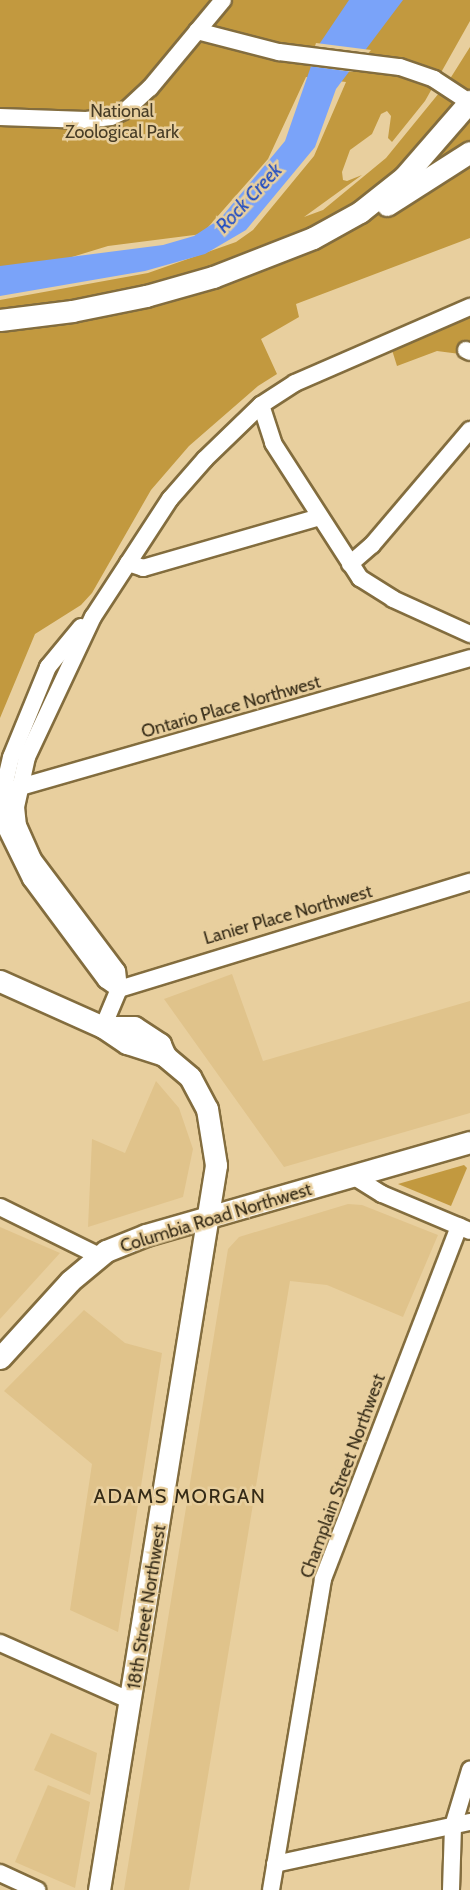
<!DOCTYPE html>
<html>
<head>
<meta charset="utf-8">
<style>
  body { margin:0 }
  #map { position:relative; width:470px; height:1890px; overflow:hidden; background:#e8cf9e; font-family:Cabin,sans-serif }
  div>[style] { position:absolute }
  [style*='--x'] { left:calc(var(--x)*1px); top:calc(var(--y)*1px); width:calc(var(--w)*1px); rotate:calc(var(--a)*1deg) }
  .built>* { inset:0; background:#e0c38b }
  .green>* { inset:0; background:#c2993f }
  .water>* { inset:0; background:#7aa3f9 }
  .pier>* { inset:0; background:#e8cf9e }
  .roads { filter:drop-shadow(2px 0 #836d3e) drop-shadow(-2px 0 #836d3e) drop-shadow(0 2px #836d3e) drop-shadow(0 -2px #836d3e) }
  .minor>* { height:16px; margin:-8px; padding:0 8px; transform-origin:8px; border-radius:8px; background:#fff }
  .major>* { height:21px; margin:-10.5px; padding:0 10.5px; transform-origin:10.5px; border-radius:10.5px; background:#fff }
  span { translate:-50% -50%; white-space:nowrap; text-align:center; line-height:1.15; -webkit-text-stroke:5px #e8cf9e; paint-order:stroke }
  .park-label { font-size:18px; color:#473c25 }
  .street-label { font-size:18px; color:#342a16 }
  .water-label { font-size:20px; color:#1b49c3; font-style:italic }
  .neighbourhood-label { font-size:20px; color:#342a16; letter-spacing:1.5px }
</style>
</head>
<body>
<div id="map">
  <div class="built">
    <div style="clip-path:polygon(232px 974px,263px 1061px,470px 1001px,470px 1113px,284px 1167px,164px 999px)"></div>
    <div style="clip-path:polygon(156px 1081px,179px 1108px,193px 1149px,183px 1197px,88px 1227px,92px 1139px,125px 1153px)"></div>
    <div style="clip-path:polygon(348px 1204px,362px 1205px,438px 1235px,403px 1317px,327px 1285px,290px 1281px,189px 1890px,124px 1890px,228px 1249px,239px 1237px)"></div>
    <div style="clip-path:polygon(0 1227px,60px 1253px,0 1319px)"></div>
    <div style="clip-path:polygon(84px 1310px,125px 1343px,162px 1353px,118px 1632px,70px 1610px,92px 1464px,4px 1391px)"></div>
    <div style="clip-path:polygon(51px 1733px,97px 1753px,90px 1795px,34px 1770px)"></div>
    <div style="clip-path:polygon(48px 1785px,90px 1802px,75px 1888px,15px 1862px)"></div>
  </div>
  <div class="green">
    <div style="clip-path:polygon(0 0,470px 0,470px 21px,425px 101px,392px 142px,388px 138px,391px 116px,387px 111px,381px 114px,372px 134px,350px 150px,342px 172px,343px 180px,347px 181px,362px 175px,304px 217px,323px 210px,386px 158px,448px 82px,470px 47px,470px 238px,296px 304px,299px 317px,261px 339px,277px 374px,258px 386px,189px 446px,151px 490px,92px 593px,81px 605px,35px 634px,0 718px,0 300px,148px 273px,236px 242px,253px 230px,314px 156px,346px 82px,306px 77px,268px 159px,202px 234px,108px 246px,0 279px)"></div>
    <div style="clip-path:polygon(470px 316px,470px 344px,460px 354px,437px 351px,397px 366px,392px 350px)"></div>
    <div style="clip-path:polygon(464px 1165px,467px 1168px,451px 1206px,398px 1184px)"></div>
  </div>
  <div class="water">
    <div style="clip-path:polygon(349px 0,403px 0,336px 89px,315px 147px,246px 230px,205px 254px,145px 271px,0 296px,0 266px,163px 245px,194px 236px,220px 219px,285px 141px,318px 46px)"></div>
  </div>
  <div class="pier">
    <div style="clip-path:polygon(316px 43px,371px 50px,353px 72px,309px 66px)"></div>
  </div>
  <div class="roads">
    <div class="minor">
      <div style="--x:197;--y:31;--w:85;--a:14.4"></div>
      <div style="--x:279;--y:52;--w:122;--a:7.1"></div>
      <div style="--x:400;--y:67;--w:36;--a:19"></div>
      <div style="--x:434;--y:79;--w:42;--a:33.3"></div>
      <div style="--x:0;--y:117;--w:86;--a:2"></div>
      <div style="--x:86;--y:120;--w:25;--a:-7"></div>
      <div style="--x:111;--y:117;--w:17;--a:-25"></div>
      <div style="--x:126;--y:110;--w:33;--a:-43"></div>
      <div style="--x:150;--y:88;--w:114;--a:-50.3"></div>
      <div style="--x:466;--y:350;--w:4;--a:27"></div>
      <div style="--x:261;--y:405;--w:40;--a:72"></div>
      <div style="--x:273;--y:443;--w:161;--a:57.2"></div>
      <div style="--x:360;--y:578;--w:39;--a:32"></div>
      <div style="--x:393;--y:599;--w:85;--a:24.4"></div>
      <div style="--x:128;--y:563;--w:16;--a:18"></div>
      <div style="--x:143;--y:568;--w:184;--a:-16.1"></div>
      <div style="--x:350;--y:564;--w:29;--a:-41"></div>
      <div style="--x:372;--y:545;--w:151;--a:-49.6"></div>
      <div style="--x:81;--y:627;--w:52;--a:129.5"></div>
      <div style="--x:48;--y:667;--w:97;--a:112.3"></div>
      <div style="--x:11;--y:757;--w:36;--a:103"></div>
      <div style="--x:3;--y:792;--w:34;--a:87"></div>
      <div style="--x:5;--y:826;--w:59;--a:63.9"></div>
      <div style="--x:31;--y:879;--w:126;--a:53.4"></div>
      <div style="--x:106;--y:980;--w:16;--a:35"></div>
      <div style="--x:3;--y:792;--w:486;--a:-16"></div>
      <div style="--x:119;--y:989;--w:367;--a:-17"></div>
      <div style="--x:103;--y:1027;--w:41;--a:-67.2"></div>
      <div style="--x:119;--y:989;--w:18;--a:-96"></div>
      <div style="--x:117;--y:971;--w:140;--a:-126.9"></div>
      <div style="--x:33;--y:859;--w:36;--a:-114"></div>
      <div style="--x:18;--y:826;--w:19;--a:-96"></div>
      <div style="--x:16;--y:807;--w:51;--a:-77.6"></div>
      <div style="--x:27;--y:757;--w:155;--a:-64.8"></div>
      <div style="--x:93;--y:617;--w:141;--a:-56.9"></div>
      <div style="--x:170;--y:499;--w:53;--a:-48.8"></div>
      <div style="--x:205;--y:459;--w:78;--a:-44"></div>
      <div style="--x:261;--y:405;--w:40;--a:-32.9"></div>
      <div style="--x:295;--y:383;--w:191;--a:-23.5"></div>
      <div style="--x:353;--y:1176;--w:34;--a:32"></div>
      <div style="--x:382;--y:1194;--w:95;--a:22.8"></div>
      <div style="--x:0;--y:1207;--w:110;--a:26.3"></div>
      <div style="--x:0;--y:1643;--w:143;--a:23.9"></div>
      <div style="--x:275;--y:1864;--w:199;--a:-12.2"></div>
      <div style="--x:0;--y:1873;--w:41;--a:24.7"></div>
      <div style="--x:271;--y:1890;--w:315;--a:-80.5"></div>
      <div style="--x:323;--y:1579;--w:378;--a:-68.9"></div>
      <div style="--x:451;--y:1890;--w:64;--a:-88.2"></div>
      <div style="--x:453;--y:1826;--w:59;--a:-73.1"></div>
    </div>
    <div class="major">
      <div style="--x:387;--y:205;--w:98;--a:-32.6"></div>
      <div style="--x:0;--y:320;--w:73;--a:-7.1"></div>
      <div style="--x:72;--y:311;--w:76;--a:-11.5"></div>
      <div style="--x:146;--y:296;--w:70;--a:-15.8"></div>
      <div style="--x:213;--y:277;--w:107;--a:-21.3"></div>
      <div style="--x:313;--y:238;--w:54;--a:-29"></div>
      <div style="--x:360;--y:212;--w:56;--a:-38.5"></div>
      <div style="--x:404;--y:177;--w:101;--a:-49"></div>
      <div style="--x:0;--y:981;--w:113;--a:24.1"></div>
      <div style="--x:103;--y:1027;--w:29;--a:34"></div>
      <div style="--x:127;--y:1043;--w:40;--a:18"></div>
      <div style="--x:0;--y:1358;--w:104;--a:-47.7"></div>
      <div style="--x:70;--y:1281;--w:47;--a:-39.8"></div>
      <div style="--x:106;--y:1251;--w:43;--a:-21.8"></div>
      <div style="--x:146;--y:1235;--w:337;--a:-16"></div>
      <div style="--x:99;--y:1890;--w:734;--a:-80.83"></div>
      <div style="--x:216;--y:1165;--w:57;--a:-99.1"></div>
      <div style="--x:207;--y:1109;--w:36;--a:-118"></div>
      <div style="--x:190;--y:1077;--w:33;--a:-140"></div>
      <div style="--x:165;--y:1056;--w:13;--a:-113"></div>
      <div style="--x:160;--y:1044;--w:31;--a:-147"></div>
      <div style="--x:134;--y:1027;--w:31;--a:180"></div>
    </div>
  </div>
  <div class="park-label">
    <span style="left:122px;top:122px">National<br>Zoological Park</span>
  </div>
  <div class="street-label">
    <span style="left:231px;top:707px;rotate:-16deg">Ontario Place Northwest</span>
    <span style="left:288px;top:915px;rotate:-16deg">Lanier Place Northwest</span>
    <span style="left:216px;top:1218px;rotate:-17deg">Columbia Road Northwest</span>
    <span style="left:343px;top:1476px;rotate:-70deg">Champlain Street Northwest</span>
    <span style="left:147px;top:1607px;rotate:-81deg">18th Street Northwest</span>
  </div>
  <div class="water-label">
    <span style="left:249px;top:198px;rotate:-47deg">Rock Creek</span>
  </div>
  <div class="neighbourhood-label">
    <span style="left:180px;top:1496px">ADAMS MORGAN</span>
  </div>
</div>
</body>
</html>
